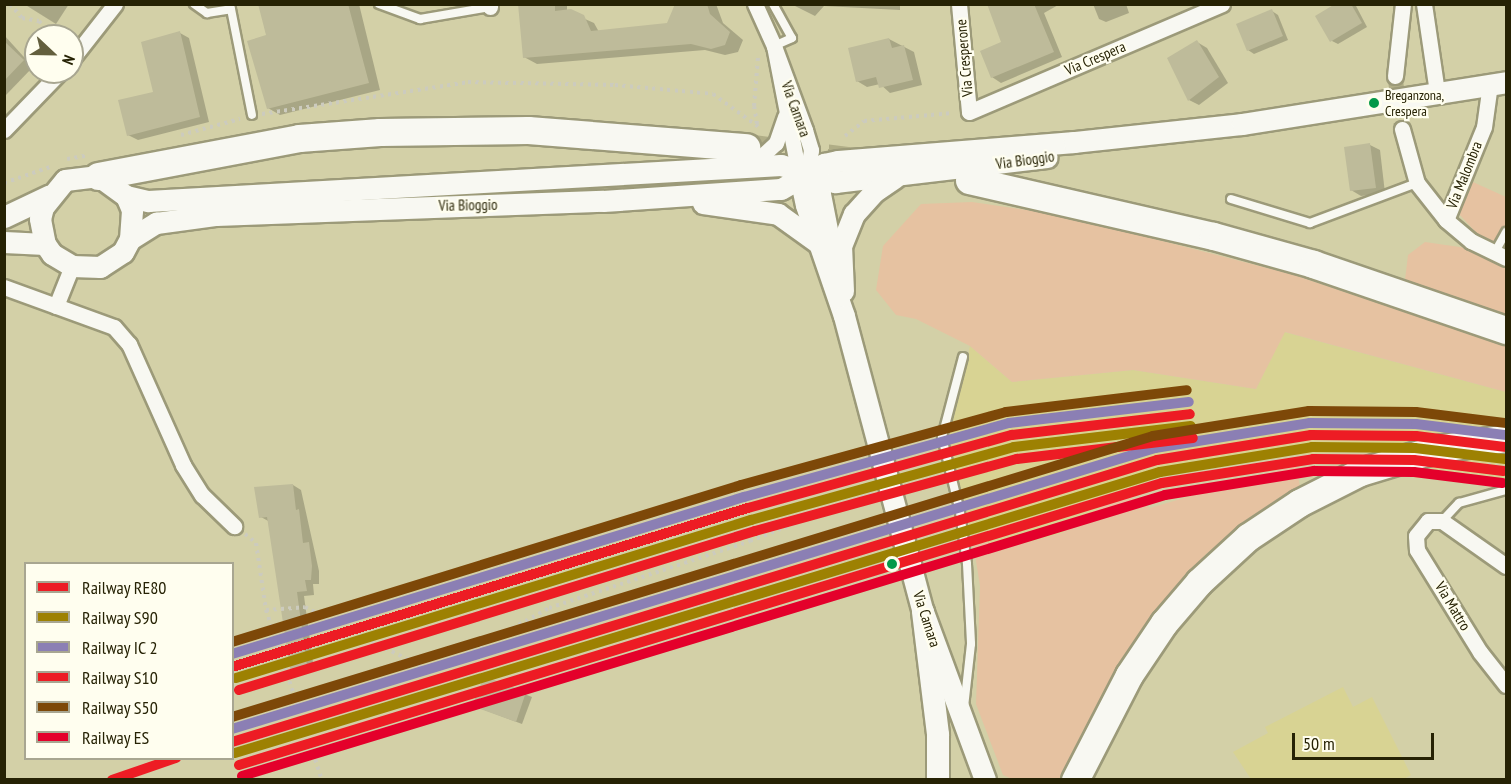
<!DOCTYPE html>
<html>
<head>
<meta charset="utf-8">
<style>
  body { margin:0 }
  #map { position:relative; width:1511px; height:784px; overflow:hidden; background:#d3d0a7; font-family:"PT Sans Narrow",sans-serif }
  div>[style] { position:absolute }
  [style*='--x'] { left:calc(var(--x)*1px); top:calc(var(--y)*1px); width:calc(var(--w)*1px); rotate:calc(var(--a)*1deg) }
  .built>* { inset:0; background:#d8d393 }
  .green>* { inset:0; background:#e6c2a1 }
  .shadow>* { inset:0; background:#0003 }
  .building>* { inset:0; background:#bebb9a }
  .street-tunnel>* { height:15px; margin-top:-7.5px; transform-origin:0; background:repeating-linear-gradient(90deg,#b0ad86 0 15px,transparent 0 23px) }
  .highway-tunnel>* { height:27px; margin-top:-13.5px; transform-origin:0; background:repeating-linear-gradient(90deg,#b0ad86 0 27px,transparent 0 41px) }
  .path>* { height:4px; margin-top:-2px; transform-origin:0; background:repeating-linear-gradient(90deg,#cccbbe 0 3px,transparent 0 7.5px) }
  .roads { filter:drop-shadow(2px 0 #9c9a79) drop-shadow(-2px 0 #9c9a79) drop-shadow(0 2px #9c9a79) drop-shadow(0 -2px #9c9a79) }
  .lane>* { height:8px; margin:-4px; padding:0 4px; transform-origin:4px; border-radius:4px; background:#f8f8f2 }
  .street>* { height:15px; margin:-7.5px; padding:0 7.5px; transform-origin:7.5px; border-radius:7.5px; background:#f8f8f2 }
  .secondary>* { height:21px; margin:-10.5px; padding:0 10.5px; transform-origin:10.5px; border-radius:10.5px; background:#f8f8f2 }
  .primary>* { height:22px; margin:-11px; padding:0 11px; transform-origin:11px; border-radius:11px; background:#f8f8f2 }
  .highway>* { height:27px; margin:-13.5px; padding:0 13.5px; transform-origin:13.5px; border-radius:13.5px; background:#f8f8f2 }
  .rail-1>* { height:10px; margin:-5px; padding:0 5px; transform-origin:5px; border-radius:5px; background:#ed1c24 }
  .rail-2>* { height:10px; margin:-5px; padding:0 5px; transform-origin:5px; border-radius:5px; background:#9d8102 }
  .rail-3>* { height:10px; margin:-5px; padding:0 5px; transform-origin:5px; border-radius:5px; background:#8b7fb4 }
  .rail-4>* { height:10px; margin:-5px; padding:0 5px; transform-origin:5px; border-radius:5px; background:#ed1c24 }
  .rail-5>* { height:10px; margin:-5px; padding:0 5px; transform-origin:5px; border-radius:5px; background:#7d4808 }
  .rail-6>* { height:10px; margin:-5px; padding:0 5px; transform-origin:5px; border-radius:5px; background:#e4002b }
  .dots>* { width:16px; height:16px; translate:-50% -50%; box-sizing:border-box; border:3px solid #fffeef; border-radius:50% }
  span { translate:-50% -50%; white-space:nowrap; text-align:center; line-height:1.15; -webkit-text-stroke:4.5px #fffeef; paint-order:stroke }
  .bus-label { font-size:14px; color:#262204 }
  .left { translate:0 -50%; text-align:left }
  .street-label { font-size:15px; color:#262204 }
  .frame { position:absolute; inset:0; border:6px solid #262204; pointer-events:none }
  .legend { position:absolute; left:24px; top:562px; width:210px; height:198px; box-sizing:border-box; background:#fffeef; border:2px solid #a8a691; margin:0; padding:8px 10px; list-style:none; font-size:18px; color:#262204 }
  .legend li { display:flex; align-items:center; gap:12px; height:30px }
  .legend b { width:30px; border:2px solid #a8a691 }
  .north { position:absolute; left:24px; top:24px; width:60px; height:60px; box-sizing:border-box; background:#fffeef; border:2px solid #a8a691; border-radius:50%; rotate:112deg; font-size:16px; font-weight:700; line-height:24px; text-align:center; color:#262204 }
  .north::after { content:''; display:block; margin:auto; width:21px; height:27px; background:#635f3d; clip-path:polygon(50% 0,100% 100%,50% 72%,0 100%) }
  .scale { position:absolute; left:1292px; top:733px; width:142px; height:27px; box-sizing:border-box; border:3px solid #262204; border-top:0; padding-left:8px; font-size:18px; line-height:21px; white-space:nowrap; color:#262204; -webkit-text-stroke:4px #fffeef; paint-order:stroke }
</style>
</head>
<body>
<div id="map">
  <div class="built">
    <div style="clip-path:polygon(1284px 332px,1506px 392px,1506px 481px,1416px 478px,1375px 450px,1193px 461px,1122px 493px,1062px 533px,1022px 544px,973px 542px,949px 438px,970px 346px,1012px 382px,1133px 370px,1256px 389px)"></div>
    <div style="clip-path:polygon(1343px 687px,1353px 707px,1372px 697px,1411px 775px,1402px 780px,1251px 779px,1233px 752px,1268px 733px,1265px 727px)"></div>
  </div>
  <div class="green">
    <div style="clip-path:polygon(1473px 182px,1506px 197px,1506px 317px,1405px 280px,1408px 255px,1425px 242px,1494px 252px,1459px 214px)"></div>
    <div style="clip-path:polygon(972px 202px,1061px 215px,1291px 274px,1506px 346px,1506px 392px,1285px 332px,1256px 389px,1133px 370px,1012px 382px,970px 346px,916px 319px,896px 315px,876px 290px,883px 246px,921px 204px)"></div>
    <div style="clip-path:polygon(1296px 465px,1300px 487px,1206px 554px,1129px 652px,1059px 779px,1012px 779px,1003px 775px,976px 704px,980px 586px,973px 542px,1022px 544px,1062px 533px,1122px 493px,1150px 508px)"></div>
  </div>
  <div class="shadow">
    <div style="clip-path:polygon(24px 4px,69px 4px,56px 24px)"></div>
    <div style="clip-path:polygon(259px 4px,359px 4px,380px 90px,280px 115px,268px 108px,267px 37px)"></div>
    <div style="clip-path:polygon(520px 4px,567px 4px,567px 11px,594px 23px,599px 32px,668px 24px,676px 4px,716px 4px,723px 23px,743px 40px,738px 52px,725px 55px,705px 50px,537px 64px,524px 57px)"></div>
    <div style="clip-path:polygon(791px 4px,900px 4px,900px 10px,824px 6px,815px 16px)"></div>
    <div style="clip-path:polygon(989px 4px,1060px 4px,1044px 13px,1062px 57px,1001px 83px,992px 77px,1003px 43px)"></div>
    <div style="clip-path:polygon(1093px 4px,1126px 4px,1129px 13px,1106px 22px,1099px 19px)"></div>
    <div style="clip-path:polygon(1338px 4px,1355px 4px,1367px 27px,1338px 44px,1332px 41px)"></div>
    <div style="clip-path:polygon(1272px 11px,1278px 15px,1288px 40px,1254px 54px,1248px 50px)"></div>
    <div style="clip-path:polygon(180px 33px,189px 38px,209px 122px,138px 140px,128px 135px,155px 93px)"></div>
    <div style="clip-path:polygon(4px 35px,33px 67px,6px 95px,4px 94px)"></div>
    <div style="clip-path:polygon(889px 39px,914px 52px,922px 85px,890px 93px,880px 84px,867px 87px,857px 81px)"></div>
    <div style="clip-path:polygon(1197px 42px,1207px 48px,1228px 83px,1199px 105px,1189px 100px)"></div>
    <div style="clip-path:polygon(1370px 145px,1380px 150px,1385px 193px,1361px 196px,1351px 190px)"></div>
    <div style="clip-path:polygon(293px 485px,301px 490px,319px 571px,319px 584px,313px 584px,314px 595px,304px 596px,314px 670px,299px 673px,291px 668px,270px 522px,261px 517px)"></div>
    <div style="clip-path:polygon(484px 678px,532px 697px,522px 724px,474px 706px)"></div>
  </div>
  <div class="building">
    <div style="clip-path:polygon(258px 4px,348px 4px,369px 83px,267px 109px,247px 41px,266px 35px)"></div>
    <div style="clip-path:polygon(518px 4px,555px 4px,555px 11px,571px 9px,584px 15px,591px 31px,667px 23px,675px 4px,707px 4px,710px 14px,730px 32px,725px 45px,711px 49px,691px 44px,523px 58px)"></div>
    <div style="clip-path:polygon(987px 4px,1034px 4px,1054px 52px,991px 78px,980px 51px,1001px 42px)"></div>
    <div style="clip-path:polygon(1335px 4px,1351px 4px,1362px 23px,1330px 42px,1315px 16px)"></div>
    <div style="clip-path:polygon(1272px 9px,1283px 36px,1247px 51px,1236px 24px)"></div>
    <div style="clip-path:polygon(180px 31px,200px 117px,127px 136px,118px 100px,153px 92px,141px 42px)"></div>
    <div style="clip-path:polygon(889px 38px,892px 48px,904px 45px,913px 80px,879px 88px,876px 77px,856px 82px,848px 48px)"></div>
    <div style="clip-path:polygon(1197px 40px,1219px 77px,1188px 101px,1167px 58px)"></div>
    <div style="clip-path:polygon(4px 41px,24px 60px,4px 81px)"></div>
    <div style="clip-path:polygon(1370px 143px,1376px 188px,1350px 191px,1344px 147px)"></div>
    <div style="clip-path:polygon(293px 484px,296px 510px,299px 509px,303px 543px,309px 542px,312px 566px,311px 580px,305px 580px,307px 591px,297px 592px,307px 666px,290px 669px,267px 517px,259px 518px,254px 487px)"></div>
    <div style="clip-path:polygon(484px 676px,526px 692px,516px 722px,472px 706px)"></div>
  </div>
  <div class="street-tunnel">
    <div style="--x:1395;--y:76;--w:53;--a:82.5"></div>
  </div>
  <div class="highway-tunnel">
    <div style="--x:746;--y:147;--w:110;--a:7.3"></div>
  </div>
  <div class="path">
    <div style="--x:10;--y:4;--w:18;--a:49"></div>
    <div style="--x:22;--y:18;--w:17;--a:10"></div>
    <div style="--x:39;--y:21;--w:19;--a:51"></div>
    <div style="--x:262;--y:114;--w:208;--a:-8.8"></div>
    <div style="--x:468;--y:82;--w:147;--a:1.2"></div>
    <div style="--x:615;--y:85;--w:98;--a:5.2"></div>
    <div style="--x:713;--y:94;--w:57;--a:35.7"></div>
    <div style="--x:757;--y:124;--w:18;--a:-99"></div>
    <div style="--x:754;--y:106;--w:49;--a:-85.3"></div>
    <div style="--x:181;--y:135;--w:61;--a:-15.2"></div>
    <div style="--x:845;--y:136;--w:24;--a:-38"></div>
    <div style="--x:864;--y:121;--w:89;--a:-5.1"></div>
    <div style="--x:67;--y:159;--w:22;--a:-10"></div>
    <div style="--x:4;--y:183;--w:49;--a:-19.2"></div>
    <div style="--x:1488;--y:465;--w:18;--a:9"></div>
    <div style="--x:245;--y:534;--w:14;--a:39"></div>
    <div style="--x:256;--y:543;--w:68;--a:81.5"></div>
    <div style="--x:266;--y:610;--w:179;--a:71.8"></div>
    <div style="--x:266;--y:610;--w:39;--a:-4"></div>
    <div style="--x:305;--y:607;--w:134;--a:27.1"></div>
    <div style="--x:424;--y:668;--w:16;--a:0"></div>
    <div style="--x:440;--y:668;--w:124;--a:-28.8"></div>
    <div style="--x:549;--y:608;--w:212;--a:-18.4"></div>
    <div style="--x:750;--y:541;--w:131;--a:-21.5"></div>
  </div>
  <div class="roads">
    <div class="lane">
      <div style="--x:194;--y:4;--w:16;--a:35"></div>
      <div style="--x:207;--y:13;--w:24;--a:-9"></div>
      <div style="--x:230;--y:4;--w:113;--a:78.8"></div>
      <div style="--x:379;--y:4;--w:44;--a:20.1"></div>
      <div style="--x:420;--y:19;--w:71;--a:-9.7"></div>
      <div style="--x:773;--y:4;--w:39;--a:61"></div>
      <div style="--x:792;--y:38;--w:20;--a:156"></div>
      <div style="--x:1231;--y:199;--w:83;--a:16.9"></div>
      <div style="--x:1310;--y:223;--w:114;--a:-20.5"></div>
      <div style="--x:1495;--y:252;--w:23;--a:-61"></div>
      <div style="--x:963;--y:357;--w:83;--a:104.7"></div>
      <div style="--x:942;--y:437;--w:77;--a:76.5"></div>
      <div style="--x:960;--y:512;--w:52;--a:82.3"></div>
      <div style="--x:967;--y:564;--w:80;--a:87.1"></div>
      <div style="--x:971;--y:644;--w:63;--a:96.3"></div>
      <div style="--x:1442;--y:521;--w:25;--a:-47"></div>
      <div style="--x:1459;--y:503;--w:49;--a:-15.5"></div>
    </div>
    <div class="street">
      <div style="--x:755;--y:4;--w:46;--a:65.7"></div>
      <div style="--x:774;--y:46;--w:90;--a:69.7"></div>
      <div style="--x:805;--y:130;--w:21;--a:73"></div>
      <div style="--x:811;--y:150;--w:24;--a:99"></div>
      <div style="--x:807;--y:174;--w:19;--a:-126"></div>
      <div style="--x:796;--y:159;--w:115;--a:-101"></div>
      <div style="--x:959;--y:4;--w:108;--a:84.7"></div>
      <div style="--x:969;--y:112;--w:275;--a:-23.1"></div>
      <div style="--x:1424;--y:4;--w:89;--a:81.6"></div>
      <div style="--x:490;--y:7;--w:3;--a:-90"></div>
      <div style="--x:72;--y:59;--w:70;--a:-52"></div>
      <div style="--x:1395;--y:76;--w:72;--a:-83.7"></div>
      <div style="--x:1490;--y:84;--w:43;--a:97.9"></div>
      <div style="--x:1484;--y:127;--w:100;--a:112.2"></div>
      <div style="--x:1446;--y:220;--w:33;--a:40"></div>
      <div style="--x:1471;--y:241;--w:39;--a:26"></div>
      <div style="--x:1402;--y:129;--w:56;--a:74.5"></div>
      <div style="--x:1417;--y:183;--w:47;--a:51.9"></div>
      <div style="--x:4;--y:130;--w:81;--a:-46"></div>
      <div style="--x:750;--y:167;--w:35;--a:-43"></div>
      <div style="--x:776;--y:143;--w:28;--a:-71"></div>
      <div style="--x:4;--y:287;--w:117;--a:20"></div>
      <div style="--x:114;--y:327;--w:23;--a:49"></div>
      <div style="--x:129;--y:344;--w:133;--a:65.9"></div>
      <div style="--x:183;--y:465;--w:36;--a:58"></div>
      <div style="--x:202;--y:495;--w:45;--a:44.1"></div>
      <div style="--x:56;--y:306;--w:43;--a:-68.2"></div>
      <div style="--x:1506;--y:566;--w:78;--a:-144.9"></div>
      <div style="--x:1442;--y:521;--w:14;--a:180"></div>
      <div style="--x:1428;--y:521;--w:19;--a:129"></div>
      <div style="--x:1416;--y:536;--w:14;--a:86"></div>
      <div style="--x:1417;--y:550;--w:120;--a:58.3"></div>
      <div style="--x:1480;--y:652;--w:42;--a:51.8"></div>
    </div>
    <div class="secondary">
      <div style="--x:807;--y:174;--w:17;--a:103"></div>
      <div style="--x:803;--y:191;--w:14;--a:78"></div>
      <div style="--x:806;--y:205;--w:117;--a:71.1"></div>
      <div style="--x:844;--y:316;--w:306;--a:75.1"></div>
      <div style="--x:923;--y:612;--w:179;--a:69.7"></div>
      <div style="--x:807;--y:174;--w:24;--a:57"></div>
      <div style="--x:820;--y:194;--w:47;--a:78.9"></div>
      <div style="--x:126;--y:196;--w:23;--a:13"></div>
      <div style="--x:148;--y:201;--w:634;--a:-3.26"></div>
      <div style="--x:781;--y:165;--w:57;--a:17.5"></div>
      <div style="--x:835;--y:182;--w:213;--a:-6.7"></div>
      <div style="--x:703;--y:203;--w:76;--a:8.3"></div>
      <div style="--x:778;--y:214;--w:48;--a:35.7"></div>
      <div style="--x:4;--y:217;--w:49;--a:-25.5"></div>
      <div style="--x:130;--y:239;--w:31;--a:-32"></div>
      <div style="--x:156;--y:223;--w:61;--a:-7.6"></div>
      <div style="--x:216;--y:215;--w:387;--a:-2.1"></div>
      <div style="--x:603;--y:201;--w:178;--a:-3.9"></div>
      <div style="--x:781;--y:189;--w:50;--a:-30.2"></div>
      <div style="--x:824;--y:164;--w:14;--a:-12"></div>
      <div style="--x:838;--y:161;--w:237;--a:-4.6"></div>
      <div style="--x:1074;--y:142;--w:169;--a:-6.1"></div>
      <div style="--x:1242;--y:124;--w:267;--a:-9"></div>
      <div style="--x:4;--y:242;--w:41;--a:2.8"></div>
      <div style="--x:45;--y:244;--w:12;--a:55"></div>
      <div style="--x:52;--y:254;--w:23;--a:31"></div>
      <div style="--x:72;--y:266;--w:28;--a:2"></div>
      <div style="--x:100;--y:267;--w:27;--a:-33"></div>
      <div style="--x:123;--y:252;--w:15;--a:-62"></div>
      <div style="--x:130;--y:239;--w:29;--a:-86"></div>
      <div style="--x:132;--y:210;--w:15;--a:-113"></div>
      <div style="--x:126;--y:196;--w:34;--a:-144"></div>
      <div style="--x:98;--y:176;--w:33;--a:173"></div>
      <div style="--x:65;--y:180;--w:35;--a:129"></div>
      <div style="--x:43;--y:207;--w:12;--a:104"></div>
      <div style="--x:40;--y:219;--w:25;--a:79"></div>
      <div style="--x:843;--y:291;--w:45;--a:-92.5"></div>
      <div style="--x:841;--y:246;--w:35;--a:-68"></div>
      <div style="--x:854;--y:214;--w:31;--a:-48"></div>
      <div style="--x:875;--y:191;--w:23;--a:-34"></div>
    </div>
    <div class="primary">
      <div style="--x:923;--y:612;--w:124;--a:83"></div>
      <div style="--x:938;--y:735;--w:45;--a:90"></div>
    </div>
    <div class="highway">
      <div style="--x:98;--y:176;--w:205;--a:-10.7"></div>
      <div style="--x:299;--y:138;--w:81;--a:-4.2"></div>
      <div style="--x:380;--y:132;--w:148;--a:-0.8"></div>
      <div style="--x:528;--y:130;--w:219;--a:4.5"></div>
      <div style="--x:969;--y:180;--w:250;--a:12.9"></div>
      <div style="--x:1213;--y:236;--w:104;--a:15.6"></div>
      <div style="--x:1313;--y:264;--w:204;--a:18.9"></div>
      <div style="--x:1075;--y:780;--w:118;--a:-62.8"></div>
      <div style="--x:1129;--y:675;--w:63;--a:-56.1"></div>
      <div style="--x:1164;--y:623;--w:54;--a:-49.5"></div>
      <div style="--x:1199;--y:582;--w:67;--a:-42.6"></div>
      <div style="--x:1248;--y:537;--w:61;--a:-33.7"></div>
      <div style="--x:1299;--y:503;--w:68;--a:-26.9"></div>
      <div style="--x:1360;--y:472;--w:79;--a:-16.8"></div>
      <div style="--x:1436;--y:449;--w:71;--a:-8.9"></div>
    </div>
  </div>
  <div class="rail-1">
    <div style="--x:232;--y:667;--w:540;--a:-17.13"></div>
    <div style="--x:748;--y:508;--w:274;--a:-15.5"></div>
    <div style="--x:1012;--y:435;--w:179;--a:-6.7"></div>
    <div style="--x:232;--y:742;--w:967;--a:-16.95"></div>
    <div style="--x:1157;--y:460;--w:156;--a:-9.2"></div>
    <div style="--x:1311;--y:435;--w:105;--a:0.5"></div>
    <div style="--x:1416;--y:436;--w:91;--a:7"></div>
    <div style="--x:112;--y:780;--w:68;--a:-19"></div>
  </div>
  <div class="rail-2">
    <div style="--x:236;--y:678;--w:539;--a:-17.06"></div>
    <div style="--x:751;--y:520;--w:273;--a:-15.5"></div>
    <div style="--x:1014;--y:447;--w:178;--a:-6.8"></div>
    <div style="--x:235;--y:753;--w:967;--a:-16.9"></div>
    <div style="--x:1160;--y:472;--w:154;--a:-9.3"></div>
    <div style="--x:1312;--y:447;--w:103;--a:0.6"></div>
    <div style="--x:1415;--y:448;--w:91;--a:7"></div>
  </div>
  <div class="rail-3">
    <div style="--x:232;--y:654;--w:536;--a:-17.05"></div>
    <div style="--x:744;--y:497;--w:275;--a:-15.6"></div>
    <div style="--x:1009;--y:423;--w:181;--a:-6.7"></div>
    <div style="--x:232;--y:729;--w:965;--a:-16.93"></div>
    <div style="--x:1155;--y:448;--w:157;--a:-9.2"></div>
    <div style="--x:1310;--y:423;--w:106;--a:0.5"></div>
    <div style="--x:1416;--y:424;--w:91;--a:7"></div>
  </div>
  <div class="rail-4">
    <div style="--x:239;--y:690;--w:540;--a:-17.13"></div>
    <div style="--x:755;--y:531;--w:272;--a:-15.4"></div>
    <div style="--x:1017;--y:459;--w:177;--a:-6.8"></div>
    <div style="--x:239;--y:765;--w:965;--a:-16.99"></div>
    <div style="--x:1162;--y:483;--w:153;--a:-9"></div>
    <div style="--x:1313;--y:459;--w:101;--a:0.6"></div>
    <div style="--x:1414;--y:460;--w:90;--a:7"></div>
  </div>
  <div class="rail-5">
    <div style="--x:232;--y:642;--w:533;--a:-17.14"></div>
    <div style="--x:741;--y:485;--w:275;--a:-15.4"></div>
    <div style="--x:1006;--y:412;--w:182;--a:-6.9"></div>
    <div style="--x:232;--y:717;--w:963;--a:-16.97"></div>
    <div style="--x:1153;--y:436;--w:158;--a:-9.1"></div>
    <div style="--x:1309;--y:411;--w:107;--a:0.5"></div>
    <div style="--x:1416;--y:412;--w:91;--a:7"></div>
  </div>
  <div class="rail-6">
    <div style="--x:242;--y:776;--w:965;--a:-16.93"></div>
    <div style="--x:1165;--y:495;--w:151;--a:-9.2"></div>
    <div style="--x:1314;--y:471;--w:100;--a:0.6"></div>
    <div style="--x:1414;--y:472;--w:89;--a:7.1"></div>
  </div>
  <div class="dots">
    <div style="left:1374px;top:103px;background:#049949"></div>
    <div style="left:892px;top:564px;background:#049949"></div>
  </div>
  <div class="bus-label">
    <span class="left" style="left:1385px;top:103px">Breganzona,<br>Crespera</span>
  </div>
  <div class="street-label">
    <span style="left:964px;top:58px;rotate:-95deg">Via Cresperone</span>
    <span style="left:1095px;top:58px;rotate:-23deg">Via Crespera</span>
    <span style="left:796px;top:109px;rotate:70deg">Via Camara</span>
    <span style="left:1025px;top:160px;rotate:-8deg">Via Bioggio</span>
    <span style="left:1464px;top:175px;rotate:-68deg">Via Malombra</span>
    <span style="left:468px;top:205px;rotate:-1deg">Via Bioggio</span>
    <span style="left:1453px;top:606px;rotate:59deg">Via Mattro</span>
    <span style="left:927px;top:619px;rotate:72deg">Via Camara</span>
  </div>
  <div class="frame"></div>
  <ul class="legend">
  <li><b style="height:8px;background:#ed1c24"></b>Railway RE80</li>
  <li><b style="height:8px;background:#9d8102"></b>Railway S90</li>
  <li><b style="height:8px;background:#8b7fb4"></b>Railway IC 2</li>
  <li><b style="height:8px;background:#ed1c24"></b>Railway S10</li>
  <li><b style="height:8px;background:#7d4808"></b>Railway S50</li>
  <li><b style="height:8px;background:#e4002b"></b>Railway ES</li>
  </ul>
  <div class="north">N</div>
  <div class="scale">50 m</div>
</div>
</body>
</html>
